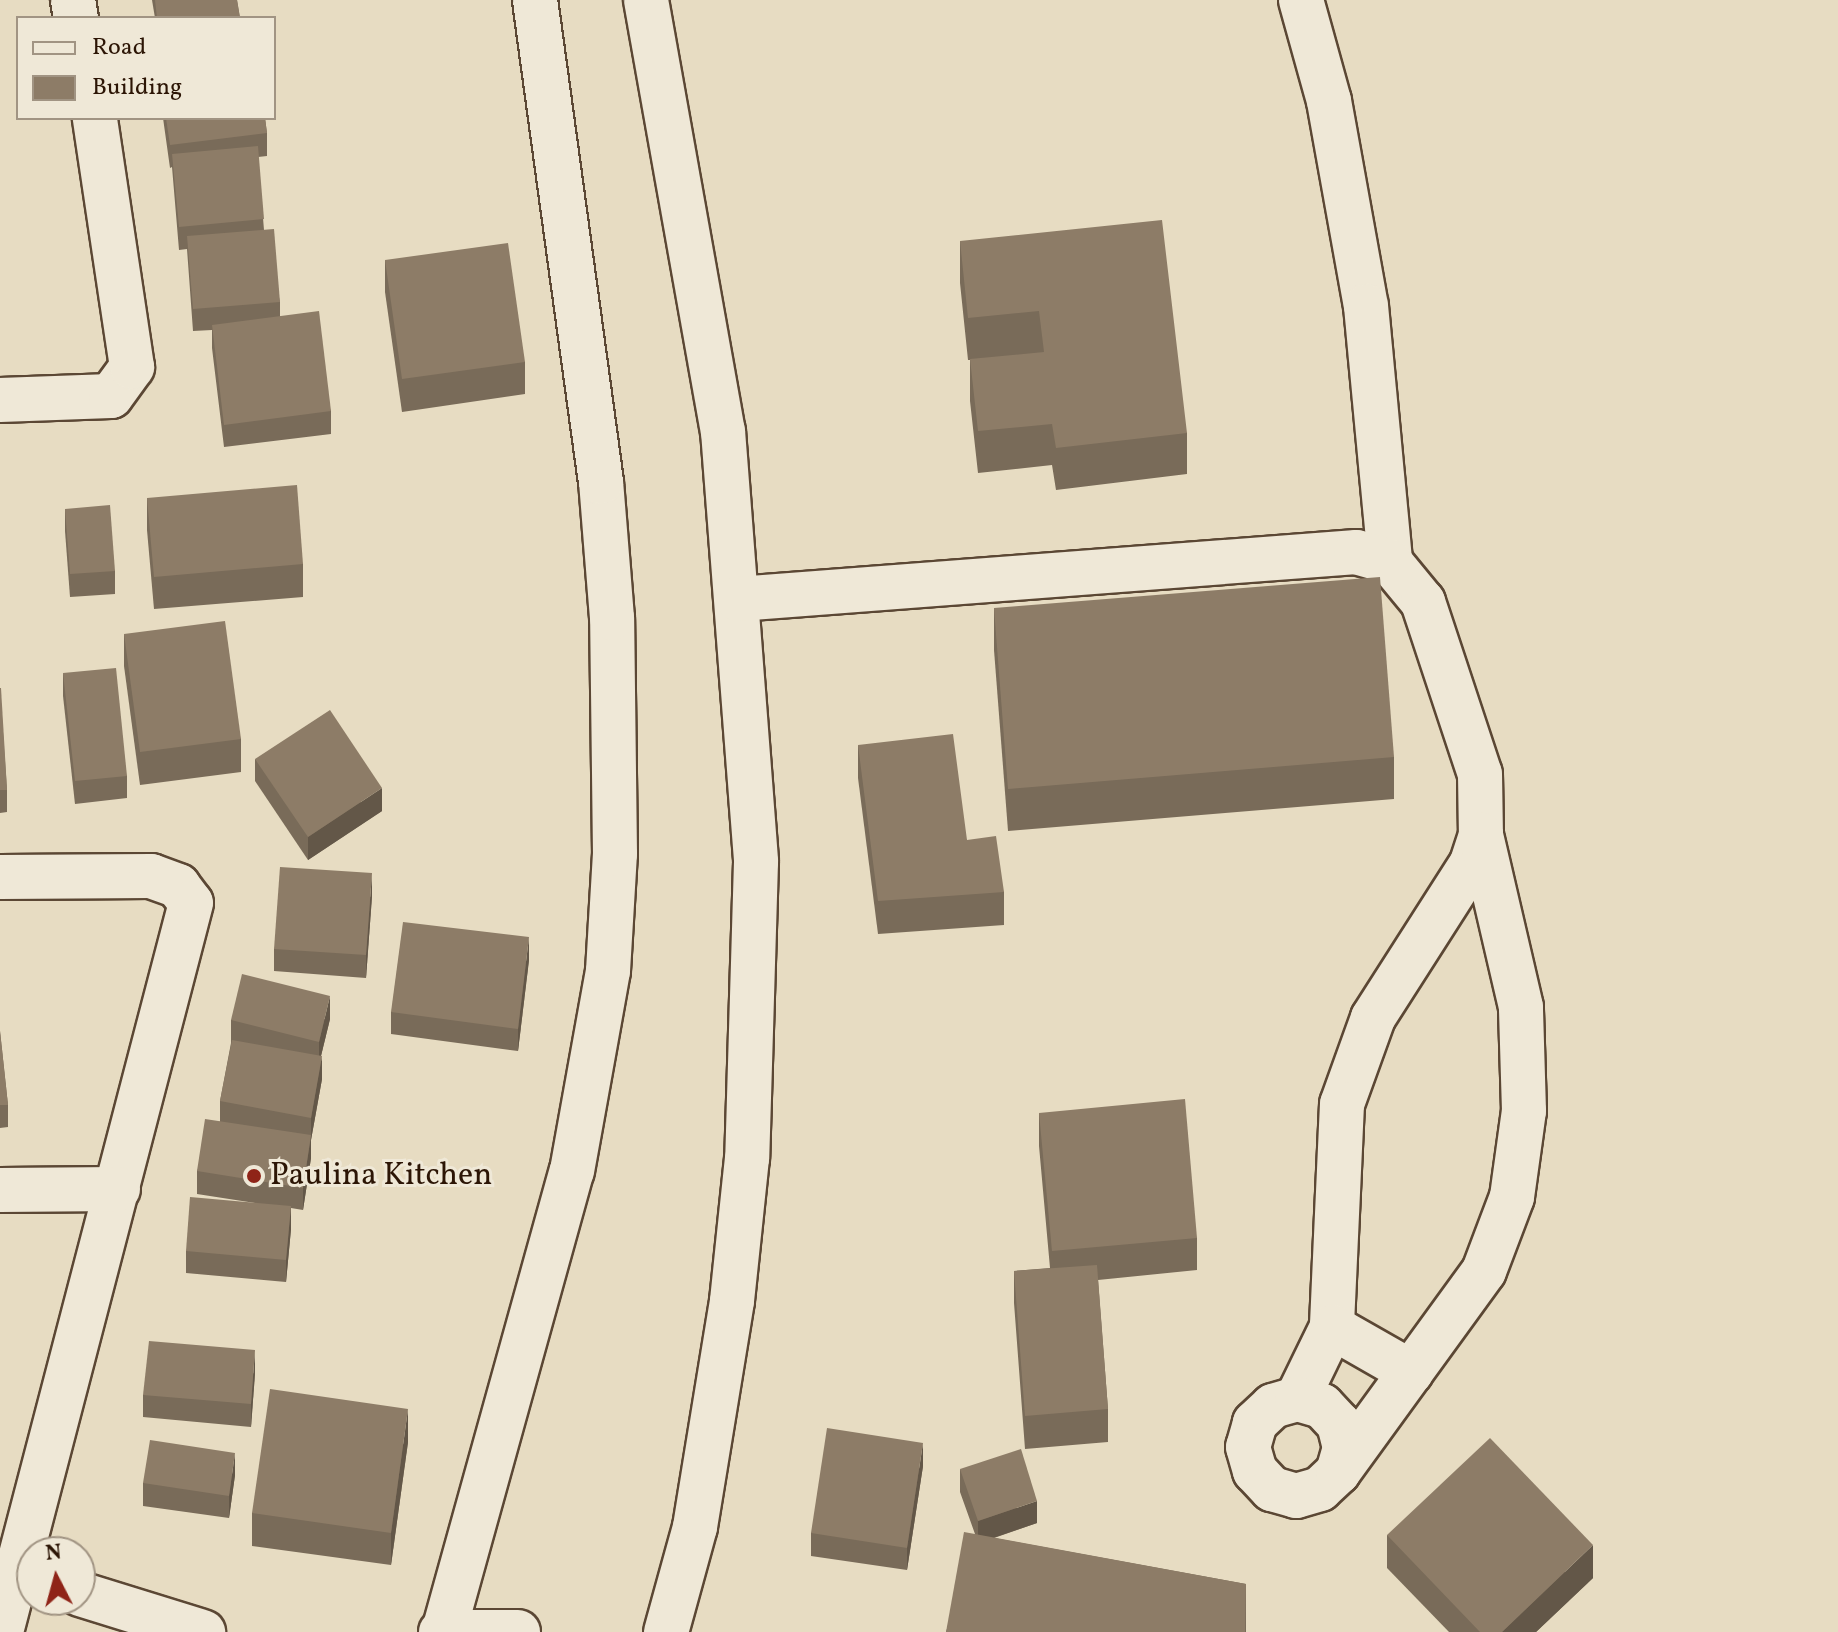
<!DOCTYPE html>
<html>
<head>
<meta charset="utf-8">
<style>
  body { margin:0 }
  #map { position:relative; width:1838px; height:1632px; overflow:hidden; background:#e7dcc2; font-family:Vollkorn,serif }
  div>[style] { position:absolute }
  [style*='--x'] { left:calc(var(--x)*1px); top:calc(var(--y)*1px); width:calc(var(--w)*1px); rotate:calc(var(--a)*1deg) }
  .roads { filter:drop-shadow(2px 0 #5b4734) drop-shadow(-2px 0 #5b4734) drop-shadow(0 2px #5b4734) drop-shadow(0 -2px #5b4734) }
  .minor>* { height:44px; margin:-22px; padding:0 22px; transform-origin:22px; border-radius:22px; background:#efe8d7 }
  .wall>* { inset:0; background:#796b59 }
  .shaded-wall>* { inset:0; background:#635748 }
  .building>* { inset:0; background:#8d7c67 }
  .dots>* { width:22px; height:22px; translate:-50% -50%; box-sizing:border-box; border:4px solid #efe8d7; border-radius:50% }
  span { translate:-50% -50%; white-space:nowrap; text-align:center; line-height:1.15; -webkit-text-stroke:6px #efe8d7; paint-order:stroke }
  .poi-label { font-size:32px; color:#2c1505 }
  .left { translate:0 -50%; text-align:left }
  .legend { position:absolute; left:16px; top:16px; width:260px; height:104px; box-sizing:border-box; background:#efe8d7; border:2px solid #a19483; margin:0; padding:10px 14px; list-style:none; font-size:24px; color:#2c1505 }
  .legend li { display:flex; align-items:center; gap:16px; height:40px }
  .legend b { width:40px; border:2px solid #a19483 }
  .north { position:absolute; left:16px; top:1536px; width:80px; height:80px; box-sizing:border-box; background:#efe8d7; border:2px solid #a19483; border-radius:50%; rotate:354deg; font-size:22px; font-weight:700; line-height:32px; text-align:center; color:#2c1505 }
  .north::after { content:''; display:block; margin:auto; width:28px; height:36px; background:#8f2418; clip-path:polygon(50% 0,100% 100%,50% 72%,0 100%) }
</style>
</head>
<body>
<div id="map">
  <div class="roads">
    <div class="minor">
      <div style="--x:73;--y:0;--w:18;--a:81"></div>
      <div style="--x:646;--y:0;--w:438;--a:79.9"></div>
      <div style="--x:723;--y:431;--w:432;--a:85.6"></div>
      <div style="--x:756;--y:862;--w:296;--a:91.7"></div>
      <div style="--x:747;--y:1158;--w:144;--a:96"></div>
      <div style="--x:732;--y:1301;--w:229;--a:99.3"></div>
      <div style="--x:695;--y:1527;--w:109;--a:105.4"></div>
      <div style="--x:1301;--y:0;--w:105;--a:74.5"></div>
      <div style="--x:1329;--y:101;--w:208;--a:79.8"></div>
      <div style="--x:1366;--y:306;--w:257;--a:84.6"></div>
      <div style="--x:0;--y:400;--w:111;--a:-2.1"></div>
      <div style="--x:111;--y:396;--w:36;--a:-54"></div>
      <div style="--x:132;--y:367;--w:252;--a:-98.5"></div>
      <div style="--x:738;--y:599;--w:620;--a:-4.35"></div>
      <div style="--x:1356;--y:552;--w:35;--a:16"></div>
      <div style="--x:1390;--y:562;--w:52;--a:50.5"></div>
      <div style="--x:1423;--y:602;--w:181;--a:71.7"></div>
      <div style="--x:1480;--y:774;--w:61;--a:89.1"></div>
      <div style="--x:1481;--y:835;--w:29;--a:108"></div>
      <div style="--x:1472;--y:863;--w:184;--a:122.6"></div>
      <div style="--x:1373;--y:1018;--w:91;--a:109.8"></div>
      <div style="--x:1342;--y:1104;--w:223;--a:92.6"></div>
      <div style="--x:1332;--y:1327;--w:80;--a:115.9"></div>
      <div style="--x:1297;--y:1399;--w:25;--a:164"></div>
      <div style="--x:1273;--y:1406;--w:25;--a:137"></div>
      <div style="--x:1255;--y:1423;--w:25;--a:106"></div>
      <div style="--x:1248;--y:1447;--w:25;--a:74"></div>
      <div style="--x:1255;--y:1471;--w:25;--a:47"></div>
      <div style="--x:1272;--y:1489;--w:25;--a:16"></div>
      <div style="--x:1296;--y:1496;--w:25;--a:-16"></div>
      <div style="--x:1320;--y:1489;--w:25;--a:-43"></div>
      <div style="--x:1338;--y:1472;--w:25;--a:-74"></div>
      <div style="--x:1345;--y:1448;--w:25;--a:-104"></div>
      <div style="--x:1339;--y:1424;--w:25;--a:-133"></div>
      <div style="--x:1322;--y:1406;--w:26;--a:-164"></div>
      <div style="--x:0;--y:877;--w:151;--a:-0.4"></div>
      <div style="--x:151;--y:876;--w:29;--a:20"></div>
      <div style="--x:178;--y:886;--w:21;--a:53"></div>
      <div style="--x:191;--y:903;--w:753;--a:104.61"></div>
      <div style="--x:0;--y:1190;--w:118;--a:-0.5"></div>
      <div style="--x:1332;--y:1327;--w:91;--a:29.7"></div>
      <div style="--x:1338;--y:1472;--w:248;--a:-54"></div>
      <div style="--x:1484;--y:1271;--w:79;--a:-69.3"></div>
      <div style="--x:1512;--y:1197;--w:87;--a:-82.1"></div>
      <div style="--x:1524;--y:1111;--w:104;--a:-91.7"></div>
      <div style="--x:1521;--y:1007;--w:177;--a:-103.1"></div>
      <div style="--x:80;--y:1594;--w:129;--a:17.2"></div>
      <div style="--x:444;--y:1631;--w:477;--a:-74.5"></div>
      <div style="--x:572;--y:1171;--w:203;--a:-79.8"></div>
      <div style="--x:608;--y:971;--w:117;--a:-86.6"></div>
      <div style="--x:615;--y:854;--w:236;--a:-90.7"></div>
      <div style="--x:612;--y:618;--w:136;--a:-94.6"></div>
      <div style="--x:601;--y:482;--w:486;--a:-97.8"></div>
      <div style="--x:441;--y:1632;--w:77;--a:0"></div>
    </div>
  </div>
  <div class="wall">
    <div style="clip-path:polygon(152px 0,237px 0,240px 18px,155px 18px)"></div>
    <div style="clip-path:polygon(163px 118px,265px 118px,267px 133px,267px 156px,258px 157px,264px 230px,280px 302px,280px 316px,331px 411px,331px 434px,224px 447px,212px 348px,212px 330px,193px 331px,187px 249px,179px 250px,172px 167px,170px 168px)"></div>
    <div style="clip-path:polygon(960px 241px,1187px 433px,1187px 474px,1056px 490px,1052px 465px,978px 473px,970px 401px,970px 360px,968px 360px,960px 283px)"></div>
    <div style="clip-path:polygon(385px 260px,525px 362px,525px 394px,402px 412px,385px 292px)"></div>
    <div style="clip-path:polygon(147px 498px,303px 564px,303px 597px,154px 609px,147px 530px)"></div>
    <div style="clip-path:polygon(65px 509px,115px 571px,115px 594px,70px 597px,65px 531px)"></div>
    <div style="clip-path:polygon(994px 608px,1394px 757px,1394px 799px,1008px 831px,994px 650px)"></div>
    <div style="clip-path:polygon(124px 634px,241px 739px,241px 772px,140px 785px,124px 666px)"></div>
    <div style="clip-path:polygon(63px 673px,127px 776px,127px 798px,75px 804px,63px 696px)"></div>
    <div style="clip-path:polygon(0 688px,7px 790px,7px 812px,0 813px)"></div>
    <div style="clip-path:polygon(858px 745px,967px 840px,1004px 892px,1004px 925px,878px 934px,858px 778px)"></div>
    <div style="clip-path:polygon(255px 759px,382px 811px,308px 860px,255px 781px)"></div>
    <div style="clip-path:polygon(372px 896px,366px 978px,274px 971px,274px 949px)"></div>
    <div style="clip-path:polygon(529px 960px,518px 1051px,391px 1034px,391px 1012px)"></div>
    <div style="clip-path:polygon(330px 1019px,321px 1056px,322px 1079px,311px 1140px,311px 1158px,303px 1210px,291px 1208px,291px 1229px,286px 1282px,186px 1273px,186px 1251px,255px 1203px,197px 1194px,197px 1171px,220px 1121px,220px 1101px,231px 1043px,231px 1020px)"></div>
    <div style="clip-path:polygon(0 1031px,8px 1105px,8px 1127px,0 1128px)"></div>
    <div style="clip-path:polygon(1039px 1113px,1197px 1238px,1197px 1270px,1098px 1280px,1108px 1409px,1108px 1442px,1025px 1449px,1014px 1303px,1014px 1271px,1050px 1268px,1039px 1146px)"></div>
    <div style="clip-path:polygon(255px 1373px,251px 1427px,143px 1417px,143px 1395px)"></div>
    <div style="clip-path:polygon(408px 1442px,391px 1565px,252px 1546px,252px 1513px)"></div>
    <div style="clip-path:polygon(923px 1466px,907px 1570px,811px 1556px,811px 1533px)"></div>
    <div style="clip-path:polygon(960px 1469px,1037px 1523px,994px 1538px,1246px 1584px,1246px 1632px,946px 1632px,975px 1534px,960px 1492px)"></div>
    <div style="clip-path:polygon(235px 1475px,229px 1518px,143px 1506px,143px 1483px)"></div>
    <div style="clip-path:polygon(1387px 1535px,1593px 1578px,1536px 1632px,1449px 1632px,1387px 1568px)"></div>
  </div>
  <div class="shaded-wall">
    <div style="clip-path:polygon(382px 788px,382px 811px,308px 860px,308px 837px)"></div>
    <div style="clip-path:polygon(372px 873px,372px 896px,366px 978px,366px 955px)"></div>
    <div style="clip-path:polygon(529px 937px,529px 960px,518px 1051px,518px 1029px)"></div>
    <div style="clip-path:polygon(330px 996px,330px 1019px,319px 1064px,319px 1042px)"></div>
    <div style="clip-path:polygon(322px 1056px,322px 1079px,311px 1140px,311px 1158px,303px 1210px,303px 1188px,311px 1136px,311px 1118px)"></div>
    <div style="clip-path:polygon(291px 1206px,291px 1229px,286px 1282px,286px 1260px)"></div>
    <div style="clip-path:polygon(255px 1350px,255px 1373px,251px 1427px,251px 1404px)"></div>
    <div style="clip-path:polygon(408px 1409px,408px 1442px,391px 1565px,391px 1533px)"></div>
    <div style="clip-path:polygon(923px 1443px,923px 1466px,907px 1570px,907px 1548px)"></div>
    <div style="clip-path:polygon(235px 1453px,235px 1475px,229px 1518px,229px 1496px)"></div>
    <div style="clip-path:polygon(1037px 1501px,1037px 1523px,978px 1543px,978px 1521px)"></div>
    <div style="clip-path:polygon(1593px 1545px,1593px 1578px,1536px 1632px,1502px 1632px)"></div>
  </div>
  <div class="building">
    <div style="clip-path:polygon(155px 0,237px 0,240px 18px,157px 18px)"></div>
    <div style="clip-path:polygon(166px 118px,265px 118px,267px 133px,170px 145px)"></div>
    <div style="clip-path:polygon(258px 146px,264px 219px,179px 227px,172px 154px)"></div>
    <div style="clip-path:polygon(1162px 220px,1187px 433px,1056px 448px,1052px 424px,978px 431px,970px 359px,1044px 352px,1039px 311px,968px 318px,960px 241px)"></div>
    <div style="clip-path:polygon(274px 229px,280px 302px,193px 309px,187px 236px)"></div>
    <div style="clip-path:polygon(508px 243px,525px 362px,402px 379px,385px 260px)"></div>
    <div style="clip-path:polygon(319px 311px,331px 411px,224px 425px,212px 325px)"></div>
    <div style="clip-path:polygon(297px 485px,303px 564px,154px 577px,147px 498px)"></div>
    <div style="clip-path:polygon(110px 505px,115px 571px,70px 574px,65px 509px)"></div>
    <div style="clip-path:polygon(1380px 577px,1394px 757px,1008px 789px,994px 608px)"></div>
    <div style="clip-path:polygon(225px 621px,241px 739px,140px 752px,124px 634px)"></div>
    <div style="clip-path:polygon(116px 668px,127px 776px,75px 781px,63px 673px)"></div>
    <div style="clip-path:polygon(0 688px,1px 688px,7px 790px,0 790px)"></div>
    <div style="clip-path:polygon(330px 710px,382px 788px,308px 837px,255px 759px)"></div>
    <div style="clip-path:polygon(953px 734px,967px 840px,996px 836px,1004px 892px,878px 901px,858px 745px)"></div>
    <div style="clip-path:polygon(280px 867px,372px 873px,366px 955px,274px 949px)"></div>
    <div style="clip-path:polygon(403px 922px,529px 937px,518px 1029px,391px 1012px)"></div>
    <div style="clip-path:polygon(242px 974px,330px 996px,319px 1042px,231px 1020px)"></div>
    <div style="clip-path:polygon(0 1031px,8px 1105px,0 1105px)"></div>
    <div style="clip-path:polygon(232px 1040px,322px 1056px,311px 1118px,220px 1101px)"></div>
    <div style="clip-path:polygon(1185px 1099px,1197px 1238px,1052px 1251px,1039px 1113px)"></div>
    <div style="clip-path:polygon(205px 1119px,311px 1135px,303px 1188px,197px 1171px)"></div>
    <div style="clip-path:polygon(190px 1197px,291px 1206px,286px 1260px,186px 1251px)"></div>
    <div style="clip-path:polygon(1097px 1265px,1108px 1409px,1025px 1416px,1014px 1271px)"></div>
    <div style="clip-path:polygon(149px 1341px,255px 1350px,251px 1404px,143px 1395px)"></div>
    <div style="clip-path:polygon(270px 1389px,408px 1409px,391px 1533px,252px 1513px)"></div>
    <div style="clip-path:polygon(827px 1428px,923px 1443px,907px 1548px,811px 1533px)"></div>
    <div style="clip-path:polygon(1490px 1438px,1593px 1545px,1502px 1632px,1480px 1632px,1387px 1535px)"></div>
    <div style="clip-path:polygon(150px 1440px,235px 1453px,229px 1496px,143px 1483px)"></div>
    <div style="clip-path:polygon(1021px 1449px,1037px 1501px,978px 1521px,960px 1469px)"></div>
    <div style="clip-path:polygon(964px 1532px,1246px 1584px,1245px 1632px,946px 1632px)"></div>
  </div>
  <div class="dots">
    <div style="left:254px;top:1176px;background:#8f2418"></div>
  </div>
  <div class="poi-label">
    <span class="left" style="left:270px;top:1176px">Paulina Kitchen</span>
  </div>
  <ul class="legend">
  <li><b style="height:10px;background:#efe8d7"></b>Road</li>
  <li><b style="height:22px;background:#8d7c67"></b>Building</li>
  </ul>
  <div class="north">N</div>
</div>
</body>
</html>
